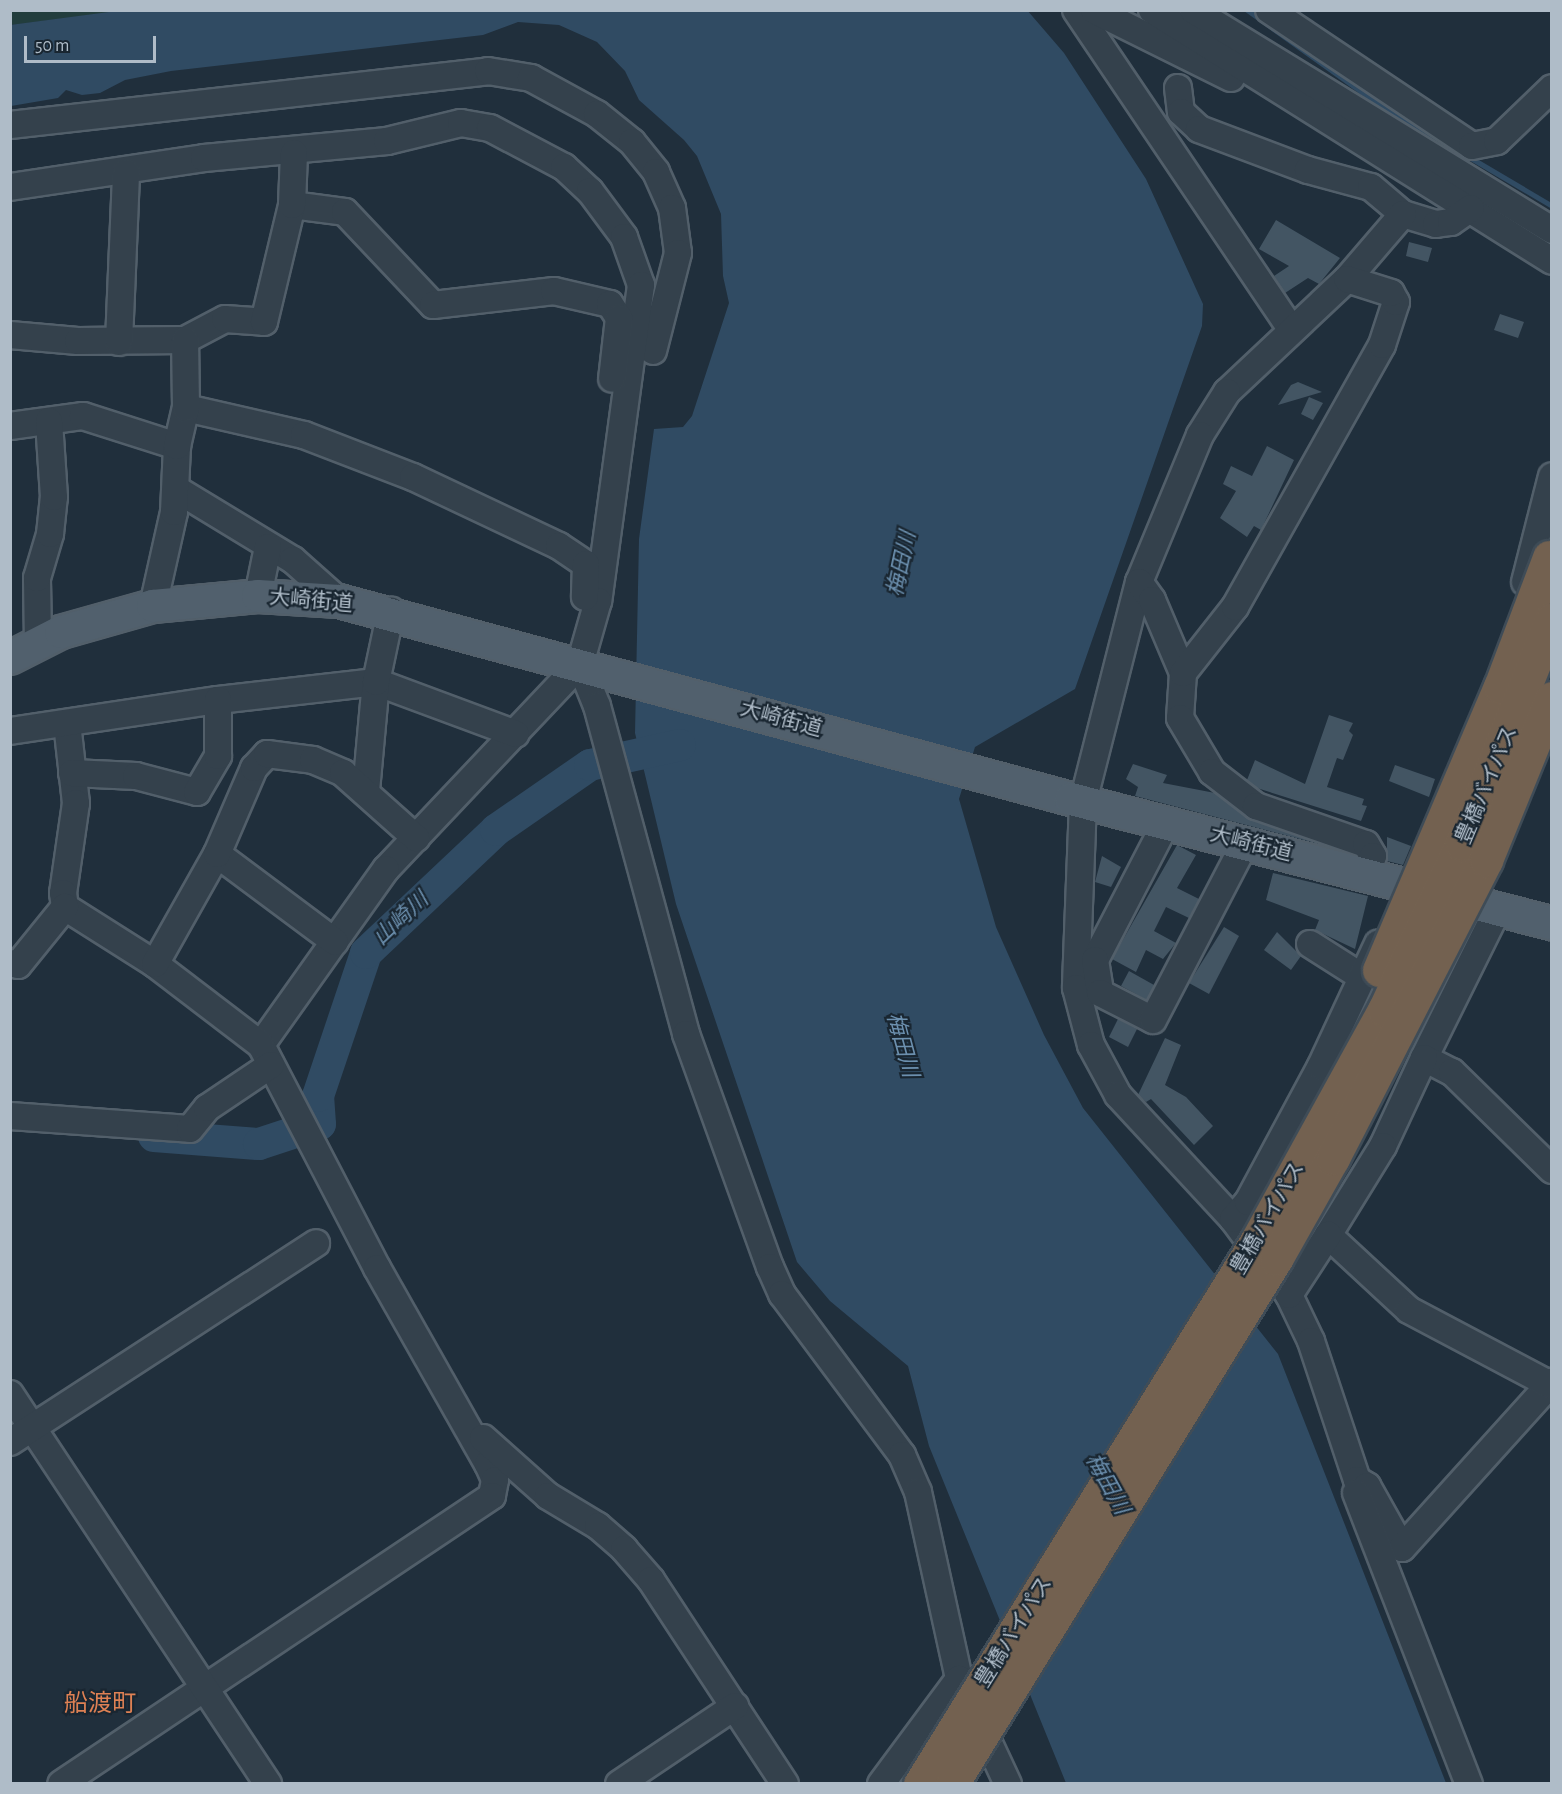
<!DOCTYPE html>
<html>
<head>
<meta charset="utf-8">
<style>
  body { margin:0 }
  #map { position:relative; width:1562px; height:1794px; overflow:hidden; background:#202f3c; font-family:"Alegreya Sans","Noto Sans JP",sans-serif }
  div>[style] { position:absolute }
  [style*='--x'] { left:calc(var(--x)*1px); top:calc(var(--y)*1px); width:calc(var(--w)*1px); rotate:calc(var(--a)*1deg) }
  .green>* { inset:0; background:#223d3d }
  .water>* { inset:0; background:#304b63 }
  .stream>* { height:5px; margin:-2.5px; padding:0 2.5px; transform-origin:2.5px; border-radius:2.5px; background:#304b63 }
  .river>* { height:32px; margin:-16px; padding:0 16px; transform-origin:16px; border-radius:16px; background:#304b63 }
  .building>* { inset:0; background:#435563 }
  .roads { filter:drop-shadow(2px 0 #525f6a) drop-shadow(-2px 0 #525f6a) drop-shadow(0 2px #525f6a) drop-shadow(0 -2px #525f6a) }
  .minor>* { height:26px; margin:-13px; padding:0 13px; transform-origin:13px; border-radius:13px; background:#34414c }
  .major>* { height:32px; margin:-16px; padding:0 16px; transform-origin:16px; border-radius:16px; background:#51606d }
  .bridges { filter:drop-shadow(2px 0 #3f4c57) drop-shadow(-2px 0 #3f4c57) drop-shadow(0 2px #3f4c57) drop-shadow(0 -2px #3f4c57) }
  .highway-bridge>* { height:33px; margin:-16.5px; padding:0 16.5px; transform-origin:16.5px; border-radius:16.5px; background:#736150 }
  span { translate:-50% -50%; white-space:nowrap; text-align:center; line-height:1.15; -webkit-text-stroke:4.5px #192631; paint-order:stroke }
  .street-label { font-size:21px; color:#afbcc8 }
  .water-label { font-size:22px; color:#6c90af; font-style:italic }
  .quarter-label { font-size:24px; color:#de8154 }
  .frame { position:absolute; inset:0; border:12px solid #afbcc8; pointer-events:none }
  .scale { position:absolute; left:24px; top:36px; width:132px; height:27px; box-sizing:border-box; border:3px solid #afbcc8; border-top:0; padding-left:8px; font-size:18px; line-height:21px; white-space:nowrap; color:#afbcc8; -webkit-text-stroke:4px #192631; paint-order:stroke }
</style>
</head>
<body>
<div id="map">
  <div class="green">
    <div style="clip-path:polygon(11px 10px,124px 11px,11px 25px)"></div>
  </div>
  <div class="water">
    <div style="clip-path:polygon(124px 10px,1027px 10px,1064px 53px,1146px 179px,1203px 304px,1202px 326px,1075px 689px,975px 747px,959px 799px,996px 927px,1044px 1035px,1083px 1108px,1278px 1354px,1446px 1783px,1066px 1783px,929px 1446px,908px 1366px,830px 1301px,797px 1262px,676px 904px,635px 733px,639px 539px,654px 429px,683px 427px,692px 416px,729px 303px,723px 276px,721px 214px,697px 156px,684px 140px,639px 100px,625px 71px,597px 42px,559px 25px,518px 22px,483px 35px,171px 71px,125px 80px,100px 93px,82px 95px,66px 90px,58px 98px,11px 106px,10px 25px)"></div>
  </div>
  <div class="stream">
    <div style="--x:1247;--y:10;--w:156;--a:35.6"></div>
    <div style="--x:1374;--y:101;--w:207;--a:30.5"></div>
  </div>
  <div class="river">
    <div style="--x:154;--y:1136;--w:105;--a:4.4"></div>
    <div style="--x:259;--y:1144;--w:64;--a:-18.2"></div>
    <div style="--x:320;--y:1124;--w:28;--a:-94"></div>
    <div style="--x:318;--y:1096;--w:151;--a:-71.4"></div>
    <div style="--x:366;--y:953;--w:179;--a:-43.4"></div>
    <div style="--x:496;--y:830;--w:114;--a:-34.7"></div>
    <div style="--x:590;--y:765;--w:92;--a:-12.5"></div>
  </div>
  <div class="building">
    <div style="clip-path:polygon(1276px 220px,1340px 258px,1319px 284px,1308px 278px,1285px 293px,1274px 276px,1289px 266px,1259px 249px)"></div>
    <div style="clip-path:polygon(1409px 242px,1432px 248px,1428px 262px,1406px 256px)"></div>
    <div style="clip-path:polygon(1500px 314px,1524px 322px,1518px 338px,1494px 330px)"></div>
    <div style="clip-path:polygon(1298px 382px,1322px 392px,1278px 405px,1291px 385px)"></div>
    <div style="clip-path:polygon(1309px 397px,1323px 403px,1313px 420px,1301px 414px)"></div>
    <div style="clip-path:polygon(1267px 446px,1294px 460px,1261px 530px,1254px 526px,1247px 537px,1220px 518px,1236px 491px,1223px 484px,1231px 466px,1252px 476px)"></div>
    <div style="clip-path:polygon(1329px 715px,1353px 723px,1349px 731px,1353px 735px,1343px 760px,1337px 758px,1327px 787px,1364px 799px,1362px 805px,1367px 806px,1361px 821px,1257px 788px,1247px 780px,1255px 760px,1305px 784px)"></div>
    <div style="clip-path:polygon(1133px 764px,1167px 775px,1163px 783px,1215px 793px,1251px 820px,1327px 846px,1135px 796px,1138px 787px,1126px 779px)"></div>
    <div style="clip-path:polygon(1395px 765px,1435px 779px,1429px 797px,1389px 781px)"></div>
    <div style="clip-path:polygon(1387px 837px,1411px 846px,1403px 865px,1387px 861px)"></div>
    <div style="clip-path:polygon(1177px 845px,1196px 855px,1177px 888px,1199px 899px,1189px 918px,1166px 907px,1154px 931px,1176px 943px,1163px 959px,1146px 950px,1136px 972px,1112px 959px)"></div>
    <div style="clip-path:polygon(1102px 856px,1121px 867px,1111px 887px,1095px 882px)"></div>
    <div style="clip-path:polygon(1273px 873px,1368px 896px,1355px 949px,1315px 930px,1319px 920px,1266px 900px)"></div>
    <div style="clip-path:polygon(1224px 927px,1239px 936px,1209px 994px,1189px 983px)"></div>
    <div style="clip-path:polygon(1277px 932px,1301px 956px,1291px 970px,1264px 950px)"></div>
    <div style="clip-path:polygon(1129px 971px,1154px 985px,1147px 1000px,1121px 986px)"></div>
    <div style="clip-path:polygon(1118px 1019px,1137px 1029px,1128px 1047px,1109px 1037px)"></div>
    <div style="clip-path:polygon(1165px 1038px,1181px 1045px,1165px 1085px,1186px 1097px,1213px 1126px,1194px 1145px,1151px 1099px,1146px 1102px,1138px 1095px)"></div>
  </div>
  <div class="roads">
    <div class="minor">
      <div style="--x:1076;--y:10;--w:385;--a:56"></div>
      <div style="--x:1094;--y:10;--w:153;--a:26.4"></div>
      <div style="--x:1152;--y:10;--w:472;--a:32.1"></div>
      <div style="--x:1193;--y:10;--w:421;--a:31.5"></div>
      <div style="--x:1269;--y:10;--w:244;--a:33.8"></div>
      <div style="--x:1472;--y:146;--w:25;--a:-11"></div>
      <div style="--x:1497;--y:141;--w:76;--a:-43.9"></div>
      <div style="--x:1178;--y:88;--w:24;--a:83"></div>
      <div style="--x:1181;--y:112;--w:25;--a:43"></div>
      <div style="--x:1199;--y:129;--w:116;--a:20.6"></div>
      <div style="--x:1308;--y:170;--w:65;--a:15.1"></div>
      <div style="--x:1371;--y:187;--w:42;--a:40.2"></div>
      <div style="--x:1403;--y:214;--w:34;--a:17"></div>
      <div style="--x:1436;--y:224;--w:15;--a:-8"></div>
      <div style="--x:1451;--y:222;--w:24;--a:-35"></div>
      <div style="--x:10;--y:125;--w:481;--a:-6.4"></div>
      <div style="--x:488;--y:71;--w:44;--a:9.2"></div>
      <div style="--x:531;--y:78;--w:75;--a:28.6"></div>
      <div style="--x:597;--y:114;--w:45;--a:38.7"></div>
      <div style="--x:632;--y:142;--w:38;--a:51"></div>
      <div style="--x:656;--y:172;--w:39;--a:66"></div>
      <div style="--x:672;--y:208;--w:45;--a:82.4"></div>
      <div style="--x:678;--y:253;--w:101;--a:104.3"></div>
      <div style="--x:10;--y:187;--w:196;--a:-8.5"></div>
      <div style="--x:204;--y:158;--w:184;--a:-5.3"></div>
      <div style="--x:387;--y:141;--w:76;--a:-13.7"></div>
      <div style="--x:461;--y:123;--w:29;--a:10"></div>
      <div style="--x:490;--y:128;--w:84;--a:27.8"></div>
      <div style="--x:564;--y:167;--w:35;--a:43"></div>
      <div style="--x:590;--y:191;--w:57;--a:53.5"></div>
      <div style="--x:624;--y:237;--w:51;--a:70.5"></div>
      <div style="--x:641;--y:285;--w:319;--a:97.7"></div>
      <div style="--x:598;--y:601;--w:66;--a:105.9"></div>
      <div style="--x:580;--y:664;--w:282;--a:133.4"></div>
      <div style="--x:386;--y:869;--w:216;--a:125.4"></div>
      <div style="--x:261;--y:1045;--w:251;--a:62.5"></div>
      <div style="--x:377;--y:1268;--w:225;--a:60.5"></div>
      <div style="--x:488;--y:1464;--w:17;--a:66"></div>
      <div style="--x:495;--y:1480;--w:16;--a:101"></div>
      <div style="--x:492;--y:1496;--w:518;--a:146.25"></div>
      <div style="--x:292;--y:205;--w:53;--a:7.5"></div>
      <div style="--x:345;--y:212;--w:128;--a:46.6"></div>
      <div style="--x:433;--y:305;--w:122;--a:-6.6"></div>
      <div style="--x:554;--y:291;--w:57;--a:13.1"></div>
      <div style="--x:610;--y:304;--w:17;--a:57"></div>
      <div style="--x:619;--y:318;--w:61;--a:96.5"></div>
      <div style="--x:1403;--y:214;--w:86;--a:130.7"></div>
      <div style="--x:1347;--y:279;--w:165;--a:136.7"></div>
      <div style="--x:1227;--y:392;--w:51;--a:122.1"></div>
      <div style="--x:1200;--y:435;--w:159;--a:112.5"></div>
      <div style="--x:1139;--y:582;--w:227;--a:104.3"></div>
      <div style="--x:1083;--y:802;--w:186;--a:92.2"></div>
      <div style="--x:1076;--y:988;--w:59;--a:75.3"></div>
      <div style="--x:1091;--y:1045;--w:57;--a:61.6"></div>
      <div style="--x:1118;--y:1095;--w:169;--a:47.2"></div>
      <div style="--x:1233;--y:1219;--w:94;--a:53.6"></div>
      <div style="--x:1289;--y:1295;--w:51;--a:64.4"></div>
      <div style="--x:1311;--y:1341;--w:146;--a:71.7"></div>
      <div style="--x:1357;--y:1480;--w:12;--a:31"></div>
      <div style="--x:1367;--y:1486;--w:71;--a:60.6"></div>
      <div style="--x:1402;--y:1548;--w:224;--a:-47.9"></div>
      <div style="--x:10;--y:335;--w:68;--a:5"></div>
      <div style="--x:78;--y:341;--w:107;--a:-0.5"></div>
      <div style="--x:185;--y:340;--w:45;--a:-27.7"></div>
      <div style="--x:225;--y:319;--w:39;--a:4"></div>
      <div style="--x:264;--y:322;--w:120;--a:-76.5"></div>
      <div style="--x:292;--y:205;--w:52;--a:-87.8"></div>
      <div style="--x:119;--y:342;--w:170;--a:-87.6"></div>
      <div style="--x:186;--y:408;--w:121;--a:12.9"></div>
      <div style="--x:304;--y:435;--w:117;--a:21.1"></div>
      <div style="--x:413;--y:477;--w:161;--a:25.3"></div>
      <div style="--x:559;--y:546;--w:32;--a:34"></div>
      <div style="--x:586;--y:564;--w:33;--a:92"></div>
      <div style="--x:10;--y:426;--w:74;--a:-7.8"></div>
      <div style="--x:83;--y:416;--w:99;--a:17.7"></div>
      <div style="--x:176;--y:489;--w:137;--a:31.3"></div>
      <div style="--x:293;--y:560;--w:62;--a:41.7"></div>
      <div style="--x:1139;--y:582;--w:22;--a:54"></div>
      <div style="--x:1152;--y:600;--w:79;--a:67"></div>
      <div style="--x:1183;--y:673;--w:45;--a:93.8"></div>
      <div style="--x:1180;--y:718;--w:63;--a:59.3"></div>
      <div style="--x:1212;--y:772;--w:56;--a:37.7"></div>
      <div style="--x:1256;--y:806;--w:116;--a:19.1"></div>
      <div style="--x:1366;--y:844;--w:14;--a:60"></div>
      <div style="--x:1373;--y:856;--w:18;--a:112"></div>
      <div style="--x:1525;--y:582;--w:109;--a:-75.7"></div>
      <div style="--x:258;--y:596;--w:50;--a:-78.5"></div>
      <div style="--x:153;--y:606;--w:96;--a:-77.4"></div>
      <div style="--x:174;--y:512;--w:66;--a:-87.4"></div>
      <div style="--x:177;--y:446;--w:39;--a:-77"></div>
      <div style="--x:186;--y:408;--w:68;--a:-90.8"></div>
      <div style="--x:38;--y:643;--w:65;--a:-90.9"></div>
      <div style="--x:37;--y:578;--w:46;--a:-73.5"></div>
      <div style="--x:50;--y:534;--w:37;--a:-84"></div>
      <div style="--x:54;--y:497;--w:76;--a:-93.8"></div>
      <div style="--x:580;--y:664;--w:45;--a:68"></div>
      <div style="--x:597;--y:706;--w:340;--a:74.8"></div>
      <div style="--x:686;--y:1034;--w:248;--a:70.2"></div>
      <div style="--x:770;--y:1267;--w:30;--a:66"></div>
      <div style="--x:782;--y:1294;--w:201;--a:53.3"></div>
      <div style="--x:902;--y:1455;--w:40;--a:66.6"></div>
      <div style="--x:918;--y:1492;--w:191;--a:77.6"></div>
      <div style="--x:959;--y:1679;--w:116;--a:65"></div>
      <div style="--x:1183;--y:673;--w:84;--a:-51.8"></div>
      <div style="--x:1235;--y:607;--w:300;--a:-60.7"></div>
      <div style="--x:1382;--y:345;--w:45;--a:-72"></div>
      <div style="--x:1396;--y:302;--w:10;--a:-119"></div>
      <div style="--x:1391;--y:293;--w:46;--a:-162.3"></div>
      <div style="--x:67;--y:723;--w:81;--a:83.6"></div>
      <div style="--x:76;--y:803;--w:91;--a:98.2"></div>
      <div style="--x:63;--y:893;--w:14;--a:82"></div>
      <div style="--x:65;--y:907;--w:107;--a:32.3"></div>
      <div style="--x:155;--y:964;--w:133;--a:37.4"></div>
      <div style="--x:10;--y:731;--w:210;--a:-8.5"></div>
      <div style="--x:218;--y:700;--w:159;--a:-6.5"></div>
      <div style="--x:376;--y:682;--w:149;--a:20.4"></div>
      <div style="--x:72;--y:773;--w:64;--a:2.7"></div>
      <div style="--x:136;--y:776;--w:63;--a:14.7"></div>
      <div style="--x:197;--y:792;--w:42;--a:-59.7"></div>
      <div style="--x:218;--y:756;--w:56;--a:-90"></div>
      <div style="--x:366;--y:791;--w:109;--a:-84.8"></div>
      <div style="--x:376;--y:682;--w:73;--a:-78.1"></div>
      <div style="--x:1166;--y:823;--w:154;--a:117.4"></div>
      <div style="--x:1095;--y:960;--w:33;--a:81"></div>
      <div style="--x:1100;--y:993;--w:59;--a:27"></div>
      <div style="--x:1153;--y:1020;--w:199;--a:-62.5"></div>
      <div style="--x:217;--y:854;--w:147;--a:36.7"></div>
      <div style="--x:1499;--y:907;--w:169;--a:116.4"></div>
      <div style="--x:1424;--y:1058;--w:31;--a:27"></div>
      <div style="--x:1452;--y:1072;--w:140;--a:44.4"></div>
      <div style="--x:1310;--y:944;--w:62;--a:32.4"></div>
      <div style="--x:10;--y:963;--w:8;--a:14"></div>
      <div style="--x:18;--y:965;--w:75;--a:-51"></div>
      <div style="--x:155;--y:964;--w:126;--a:-60.6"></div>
      <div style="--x:217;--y:854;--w:94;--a:-66.7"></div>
      <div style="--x:254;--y:768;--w:19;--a:-47"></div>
      <div style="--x:267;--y:754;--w:46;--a:7.4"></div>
      <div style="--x:313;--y:760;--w:33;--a:23"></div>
      <div style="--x:343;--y:773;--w:98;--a:41.7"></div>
      <div style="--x:1424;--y:1058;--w:97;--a:115"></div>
      <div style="--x:1383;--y:1146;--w:105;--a:121.7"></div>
      <div style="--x:1328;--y:1235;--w:110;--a:42.8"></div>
      <div style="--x:1409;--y:1310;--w:158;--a:27.9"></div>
      <div style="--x:10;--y:1116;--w:180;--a:4.1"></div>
      <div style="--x:190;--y:1129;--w:27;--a:-51"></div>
      <div style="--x:207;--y:1108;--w:77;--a:-33.9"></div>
      <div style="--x:1233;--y:1219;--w:23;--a:-49"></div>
      <div style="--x:1248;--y:1202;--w:154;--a:-61.8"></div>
      <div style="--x:1321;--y:1066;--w:135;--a:-65"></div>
      <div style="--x:1289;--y:1295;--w:72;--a:-57"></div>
      <div style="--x:10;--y:1394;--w:468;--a:56.5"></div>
      <div style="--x:483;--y:1438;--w:87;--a:41.7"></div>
      <div style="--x:548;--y:1496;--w:58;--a:31"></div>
      <div style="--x:598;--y:1526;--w:35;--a:41"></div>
      <div style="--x:624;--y:1549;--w:41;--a:48.9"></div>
      <div style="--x:651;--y:1580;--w:244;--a:56.7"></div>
      <div style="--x:10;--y:1442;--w:365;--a:-33"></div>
      <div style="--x:1356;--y:1493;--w:312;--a:68.8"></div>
      <div style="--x:619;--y:1784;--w:140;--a:-33.9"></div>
      <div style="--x:881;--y:1784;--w:131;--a:-53.4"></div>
    </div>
    <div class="major">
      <div style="--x:10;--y:658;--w:57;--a:-27"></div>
      <div style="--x:61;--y:632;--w:96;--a:-15.8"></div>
      <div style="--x:153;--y:606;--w:105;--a:-5.4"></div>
      <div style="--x:258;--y:596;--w:81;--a:3.5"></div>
      <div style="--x:339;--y:601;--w:758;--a:15.14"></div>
      <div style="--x:1071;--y:799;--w:497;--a:14.5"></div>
    </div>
  </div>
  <div class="bridges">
    <div class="highway-bridge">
      <div style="--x:1379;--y:970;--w:308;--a:-66.9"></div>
      <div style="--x:1500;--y:687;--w:139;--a:-69.3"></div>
      <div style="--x:920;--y:1784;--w:640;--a:-58.22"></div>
      <div style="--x:1257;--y:1240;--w:263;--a:-61.1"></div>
      <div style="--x:1384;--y:1010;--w:183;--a:-64.8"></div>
      <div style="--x:1462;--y:844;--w:242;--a:-68.2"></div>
      <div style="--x:952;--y:1784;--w:617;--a:-58.32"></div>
      <div style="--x:1276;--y:1259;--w:116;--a:-60.6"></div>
      <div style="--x:1333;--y:1158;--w:335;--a:-62.8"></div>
      <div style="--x:1486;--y:860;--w:175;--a:-67.8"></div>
    </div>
  </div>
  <div class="street-label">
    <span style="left:311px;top:601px;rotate:5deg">大崎街道</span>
    <span style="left:781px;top:719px;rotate:15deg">大崎街道</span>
    <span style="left:1487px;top:785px;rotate:-67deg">豊橋バイパス</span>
    <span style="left:1251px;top:844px;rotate:14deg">大崎街道</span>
    <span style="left:1268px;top:1218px;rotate:-60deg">豊橋バイパス</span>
    <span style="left:1014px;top:1632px;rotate:-58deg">豊橋バイパス</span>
  </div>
  <div class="water-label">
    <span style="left:902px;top:564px;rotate:-78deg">梅田川</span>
    <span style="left:401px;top:919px;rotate:-43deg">山崎川</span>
    <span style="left:902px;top:1045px;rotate:75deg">梅田川</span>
    <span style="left:1107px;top:1484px;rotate:61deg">梅田川</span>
  </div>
  <div class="quarter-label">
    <span style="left:100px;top:1705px">船渡町</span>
  </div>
  <div class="frame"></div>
  <div class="scale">50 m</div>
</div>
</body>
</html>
